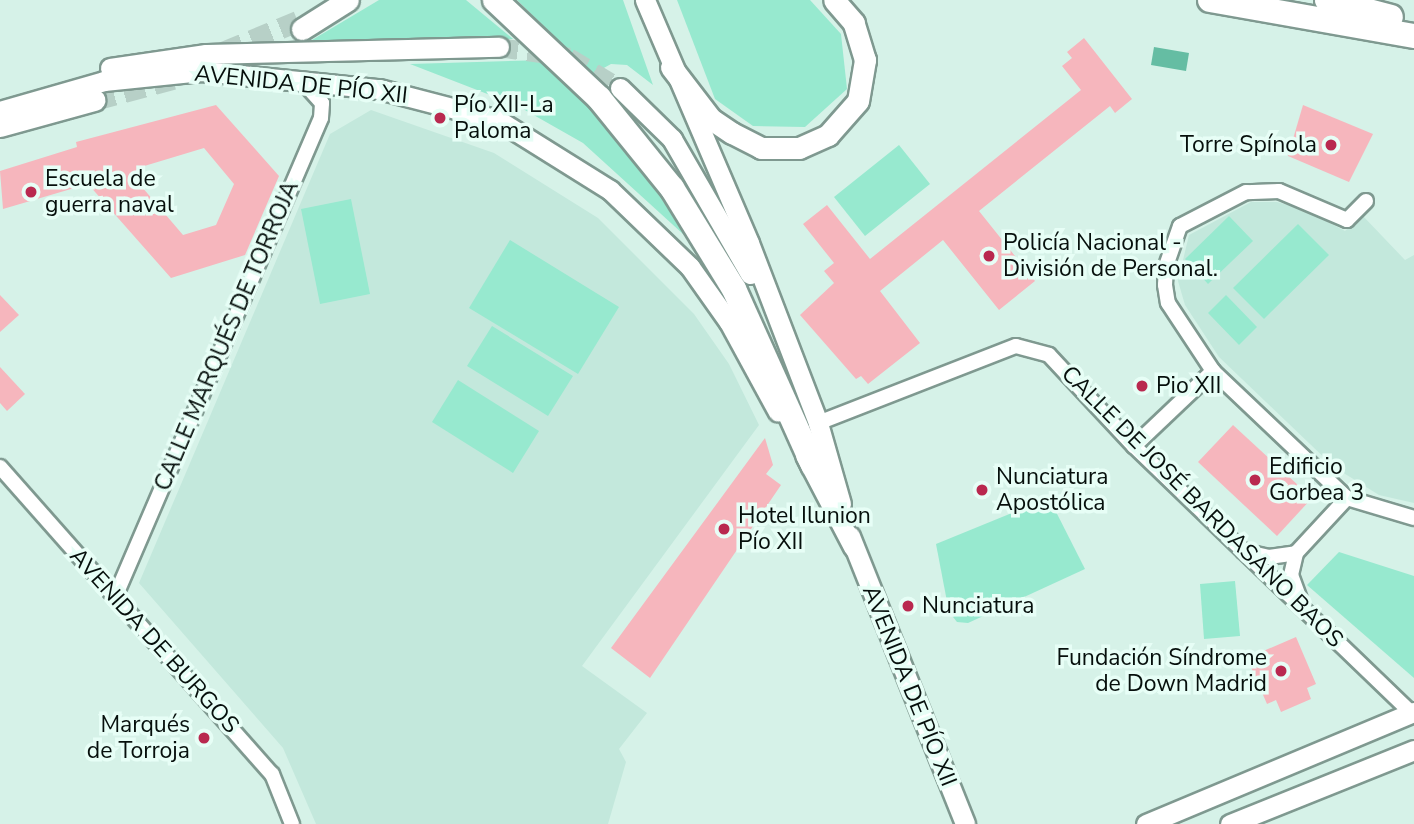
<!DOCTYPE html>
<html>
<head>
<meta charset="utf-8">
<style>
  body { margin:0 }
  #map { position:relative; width:1414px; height:824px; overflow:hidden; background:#d6f2e8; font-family:"Nunito Sans",sans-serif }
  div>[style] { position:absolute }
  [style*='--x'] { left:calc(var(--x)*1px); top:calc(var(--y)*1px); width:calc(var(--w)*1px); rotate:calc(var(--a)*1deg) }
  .built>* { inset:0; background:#c3e8dc }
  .green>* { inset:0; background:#97e9cf }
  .water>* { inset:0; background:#65bda3 }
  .building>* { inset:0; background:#f6b6bd }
  .secondary-tunnel>* { height:19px; margin-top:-9.5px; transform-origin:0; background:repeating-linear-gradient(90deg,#b7d0c7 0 19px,transparent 0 29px) }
  .primary-tunnel>* { height:21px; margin-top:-10.5px; transform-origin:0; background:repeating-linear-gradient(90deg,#b7d0c7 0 21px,transparent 0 31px) }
  .roads { filter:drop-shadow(2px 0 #7f9990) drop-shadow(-2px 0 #7f9990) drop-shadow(0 2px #7f9990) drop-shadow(0 -2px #7f9990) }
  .street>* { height:14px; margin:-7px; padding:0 7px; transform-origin:7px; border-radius:7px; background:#fff }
  .secondary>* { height:19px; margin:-9.5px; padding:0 9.5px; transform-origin:9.5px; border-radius:9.5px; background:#fff }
  .primary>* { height:21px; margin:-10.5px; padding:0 10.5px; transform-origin:10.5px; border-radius:10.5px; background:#fff }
  .highway>* { height:24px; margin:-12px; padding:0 12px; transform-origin:12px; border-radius:12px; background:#fff }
  .dots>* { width:19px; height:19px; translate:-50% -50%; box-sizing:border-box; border:4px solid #e7fef6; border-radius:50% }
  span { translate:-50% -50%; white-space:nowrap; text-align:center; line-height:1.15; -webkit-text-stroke:7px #e7fef6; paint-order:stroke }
  .street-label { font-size:23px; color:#060f0c }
  .poi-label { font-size:23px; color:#060f0c }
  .left { translate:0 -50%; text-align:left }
  .right { translate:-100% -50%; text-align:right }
</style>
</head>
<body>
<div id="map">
  <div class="built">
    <div style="clip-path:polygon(371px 110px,494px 153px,598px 218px,694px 314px,729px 364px,759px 425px,582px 666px,647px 713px,619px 749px,626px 762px,608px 824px,316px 824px,283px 748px,139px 583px,330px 134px)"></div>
    <div style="clip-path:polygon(1251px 202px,1277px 202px,1305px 210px,1345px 231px,1362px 215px,1405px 260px,1414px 255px,1414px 503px,1379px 495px,1334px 467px,1219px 357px,1185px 305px,1178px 281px,1189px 235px)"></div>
  </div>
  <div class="green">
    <div style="clip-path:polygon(379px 0,466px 0,513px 39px,307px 43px)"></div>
    <div style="clip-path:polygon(517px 0,623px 0,653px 85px,627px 65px,611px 64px,593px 74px)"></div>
    <div style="clip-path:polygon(677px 0,810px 0,841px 34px,847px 89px,805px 127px,753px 126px,715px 99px)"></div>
    <div style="clip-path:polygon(544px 60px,613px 131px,694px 244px,583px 143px,516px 105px,410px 64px)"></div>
    <div style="clip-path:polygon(899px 145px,930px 184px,865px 236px,834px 197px)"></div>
    <div style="clip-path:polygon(351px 199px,370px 294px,320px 304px,301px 209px)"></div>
    <div style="clip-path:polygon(1229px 216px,1253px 241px,1208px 284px,1185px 259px)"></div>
    <div style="clip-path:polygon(1298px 224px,1329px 255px,1264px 319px,1233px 288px)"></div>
    <div style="clip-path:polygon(510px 240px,619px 307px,578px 374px,469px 308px)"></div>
    <div style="clip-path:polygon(1226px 295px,1257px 327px,1239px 345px,1208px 313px)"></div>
    <div style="clip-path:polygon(492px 326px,573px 376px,548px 416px,467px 366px)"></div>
    <div style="clip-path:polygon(458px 380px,539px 431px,513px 473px,432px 422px)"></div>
    <div style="clip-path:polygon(1049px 498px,1085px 569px,968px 623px,957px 622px,949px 612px,936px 544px)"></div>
    <div style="clip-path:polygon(1339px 552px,1414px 576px,1414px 678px,1307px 585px)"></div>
    <div style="clip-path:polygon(1235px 581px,1240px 636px,1204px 639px,1200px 584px)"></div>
  </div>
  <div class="water">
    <div style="clip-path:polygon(1154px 47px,1189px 53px,1186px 71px,1151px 65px)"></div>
  </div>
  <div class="building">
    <div style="clip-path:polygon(1084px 38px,1132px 99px,1115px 113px,1110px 106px,979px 211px,1035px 281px,999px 310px,943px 240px,880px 291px,920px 343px,868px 384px,861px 376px,856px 379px,800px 315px,834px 283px,824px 271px,834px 263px,803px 224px,827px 205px,870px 259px,1081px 90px,1062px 66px,1072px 58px,1067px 52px)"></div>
    <div style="clip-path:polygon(evenodd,216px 105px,279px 176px,245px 255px,171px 278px,88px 184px,3px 209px,0 171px,77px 147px,76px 142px,216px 105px,204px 148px,234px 184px,216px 225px,183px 235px,136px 180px,141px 167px,204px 148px)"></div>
    <div style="clip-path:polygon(1303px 105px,1373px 134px,1349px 182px,1288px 156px)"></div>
    <div style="clip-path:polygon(0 295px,19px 315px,0 332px)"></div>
    <div style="clip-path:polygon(0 367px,25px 394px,7px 411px,0 403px)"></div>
    <div style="clip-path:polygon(1233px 425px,1312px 498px,1277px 536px,1198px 462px)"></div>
    <div style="clip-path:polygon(765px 438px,773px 465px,766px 474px,781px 485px,650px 678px,611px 648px)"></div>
    <div style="clip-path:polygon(1296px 637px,1316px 684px,1307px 688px,1311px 699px,1281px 712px,1276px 700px,1267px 704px,1247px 658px)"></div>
  </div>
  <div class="secondary-tunnel">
    <div style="--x:499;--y:47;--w:71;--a:8.1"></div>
    <div style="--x:569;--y:57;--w:60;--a:31.3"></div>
  </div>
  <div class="primary-tunnel">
    <div style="--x:223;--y:52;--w:81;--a:-22.5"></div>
    <div style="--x:94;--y:100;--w:82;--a:-14.9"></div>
  </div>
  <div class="roads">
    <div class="street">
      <div style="--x:1366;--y:201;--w:27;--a:135"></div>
      <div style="--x:1347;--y:220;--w:74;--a:-156.9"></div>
      <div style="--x:1279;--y:191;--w:33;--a:178"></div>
      <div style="--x:1246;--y:192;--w:74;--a:152.7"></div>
      <div style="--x:1180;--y:226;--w:42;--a:109.3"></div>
      <div style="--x:1166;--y:266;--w:19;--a:93"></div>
      <div style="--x:1165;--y:285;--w:18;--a:81"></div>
      <div style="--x:1168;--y:303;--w:82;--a:56.5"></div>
      <div style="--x:1213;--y:371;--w:185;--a:43.5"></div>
      <div style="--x:1347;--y:498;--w:70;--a:16.6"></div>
      <div style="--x:818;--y:423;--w:212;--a:-21.3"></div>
      <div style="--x:1016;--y:346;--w:34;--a:15"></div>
      <div style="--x:1049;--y:355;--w:125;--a:47"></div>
      <div style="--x:1134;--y:446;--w:388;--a:43.9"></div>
      <div style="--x:1134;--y:446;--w:109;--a:-43.5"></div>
      <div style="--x:0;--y:467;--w:410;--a:48.5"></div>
      <div style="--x:272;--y:774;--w:54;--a:68.2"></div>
      <div style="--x:1243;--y:551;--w:27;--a:13"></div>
      <div style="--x:1269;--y:557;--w:27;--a:-8"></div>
      <div style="--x:115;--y:597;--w:521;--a:-66.73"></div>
      <div style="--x:321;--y:118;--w:15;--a:-86"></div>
      <div style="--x:322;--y:103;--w:30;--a:-132"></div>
      <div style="--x:1302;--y:605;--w:32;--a:-110"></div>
      <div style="--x:1291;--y:575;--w:23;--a:-77"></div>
      <div style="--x:1296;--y:553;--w:75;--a:-47.2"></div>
    </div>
    <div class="secondary">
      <div style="--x:645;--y:0;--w:264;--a:66.8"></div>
      <div style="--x:749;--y:243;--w:193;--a:69"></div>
      <div style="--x:818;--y:423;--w:84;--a:74.1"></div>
      <div style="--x:110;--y:68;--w:97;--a:-8.3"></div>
      <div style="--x:206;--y:54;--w:293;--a:-1.4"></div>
      <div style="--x:620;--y:88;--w:73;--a:44.4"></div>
      <div style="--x:672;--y:139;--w:156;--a:60"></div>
      <div style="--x:0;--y:111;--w:108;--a:-16.1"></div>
      <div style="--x:104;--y:81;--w:98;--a:-5.9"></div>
      <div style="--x:201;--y:71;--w:179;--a:5.8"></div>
      <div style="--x:379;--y:89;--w:123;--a:14.6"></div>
      <div style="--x:498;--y:120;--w:132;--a:32"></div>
      <div style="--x:610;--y:190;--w:111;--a:43.9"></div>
      <div style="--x:690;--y:267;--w:67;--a:54.7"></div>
      <div style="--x:729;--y:322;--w:102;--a:61.4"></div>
      <div style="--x:805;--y:455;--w:104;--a:62.4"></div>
      <div style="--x:850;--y:536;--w:310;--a:68.2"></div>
      <div style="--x:1146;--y:824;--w:290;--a:-22.7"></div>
      <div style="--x:1230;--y:824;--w:198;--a:-21.9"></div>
    </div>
    <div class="primary">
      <div style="--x:302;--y:29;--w:54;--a:-32.2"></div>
      <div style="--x:671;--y:67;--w:66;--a:52.4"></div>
      <div style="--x:711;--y:119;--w:25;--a:34"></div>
      <div style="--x:732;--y:133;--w:33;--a:27"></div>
      <div style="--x:761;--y:148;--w:38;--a:0"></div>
      <div style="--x:799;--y:148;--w:32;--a:-24"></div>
      <div style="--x:828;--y:135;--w:45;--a:-48.6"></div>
      <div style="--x:858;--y:101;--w:42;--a:-80.3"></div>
      <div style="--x:865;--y:60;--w:39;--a:-107"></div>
      <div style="--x:854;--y:23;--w:30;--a:-131"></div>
      <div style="--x:0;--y:126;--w:98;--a:-15.5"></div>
    </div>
    <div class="highway">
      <div style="--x:495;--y:0;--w:143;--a:43.3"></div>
      <div style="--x:599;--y:98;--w:116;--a:51"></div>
      <div style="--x:672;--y:188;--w:119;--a:58.5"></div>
      <div style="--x:734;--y:289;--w:193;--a:65.8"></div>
      <div style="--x:1210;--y:0;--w:207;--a:10"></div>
      <div style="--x:1327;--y:0;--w:66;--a:14.9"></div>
    </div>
  </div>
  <div class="dots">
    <div style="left:440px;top:118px;background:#b9294f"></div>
    <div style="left:1331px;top:145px;background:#b9294f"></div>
    <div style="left:31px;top:192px;background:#b9294f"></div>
    <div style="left:989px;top:256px;background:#b9294f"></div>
    <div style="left:1142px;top:386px;background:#b9294f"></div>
    <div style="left:1255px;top:480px;background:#b9294f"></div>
    <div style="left:982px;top:490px;background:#b9294f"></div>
    <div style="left:724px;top:529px;background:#b9294f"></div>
    <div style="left:908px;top:606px;background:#b9294f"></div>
    <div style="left:1281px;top:671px;background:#b9294f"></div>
    <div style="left:204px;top:738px;background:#b9294f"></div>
  </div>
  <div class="street-label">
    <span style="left:301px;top:85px;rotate:6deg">AVENIDA DE PÍO XII</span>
    <span style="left:227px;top:336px;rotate:-67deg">CALLE MARQUÉS DE TORROJA</span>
    <span style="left:1202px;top:507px;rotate:45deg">CALLE DE JOSÉ BARDASANO BAOS</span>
    <span style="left:154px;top:641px;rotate:48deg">AVENIDA DE BURGOS</span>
    <span style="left:909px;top:686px;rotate:68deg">AVENIDA DE PÍO XII</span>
  </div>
  <div class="poi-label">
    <span class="left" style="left:454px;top:118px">Pío XII-La<br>Paloma</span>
    <span class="right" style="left:1317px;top:145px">Torre Spínola</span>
    <span class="left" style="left:45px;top:192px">Escuela de<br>guerra naval</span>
    <span class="left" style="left:1003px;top:256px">Policía Nacional -<br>División de Personal.</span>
    <span class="left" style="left:1156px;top:386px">Pio XII</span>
    <span class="left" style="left:1269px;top:480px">Edificio<br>Gorbea 3</span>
    <span class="left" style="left:996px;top:490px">Nunciatura<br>Apostólica</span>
    <span class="left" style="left:738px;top:529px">Hotel Ilunion<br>Pío XII</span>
    <span class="left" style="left:922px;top:606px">Nunciatura</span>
    <span class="right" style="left:1267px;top:671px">Fundación Síndrome<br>de Down Madrid</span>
    <span class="right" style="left:190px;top:738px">Marqués<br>de Torroja</span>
  </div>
</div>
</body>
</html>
